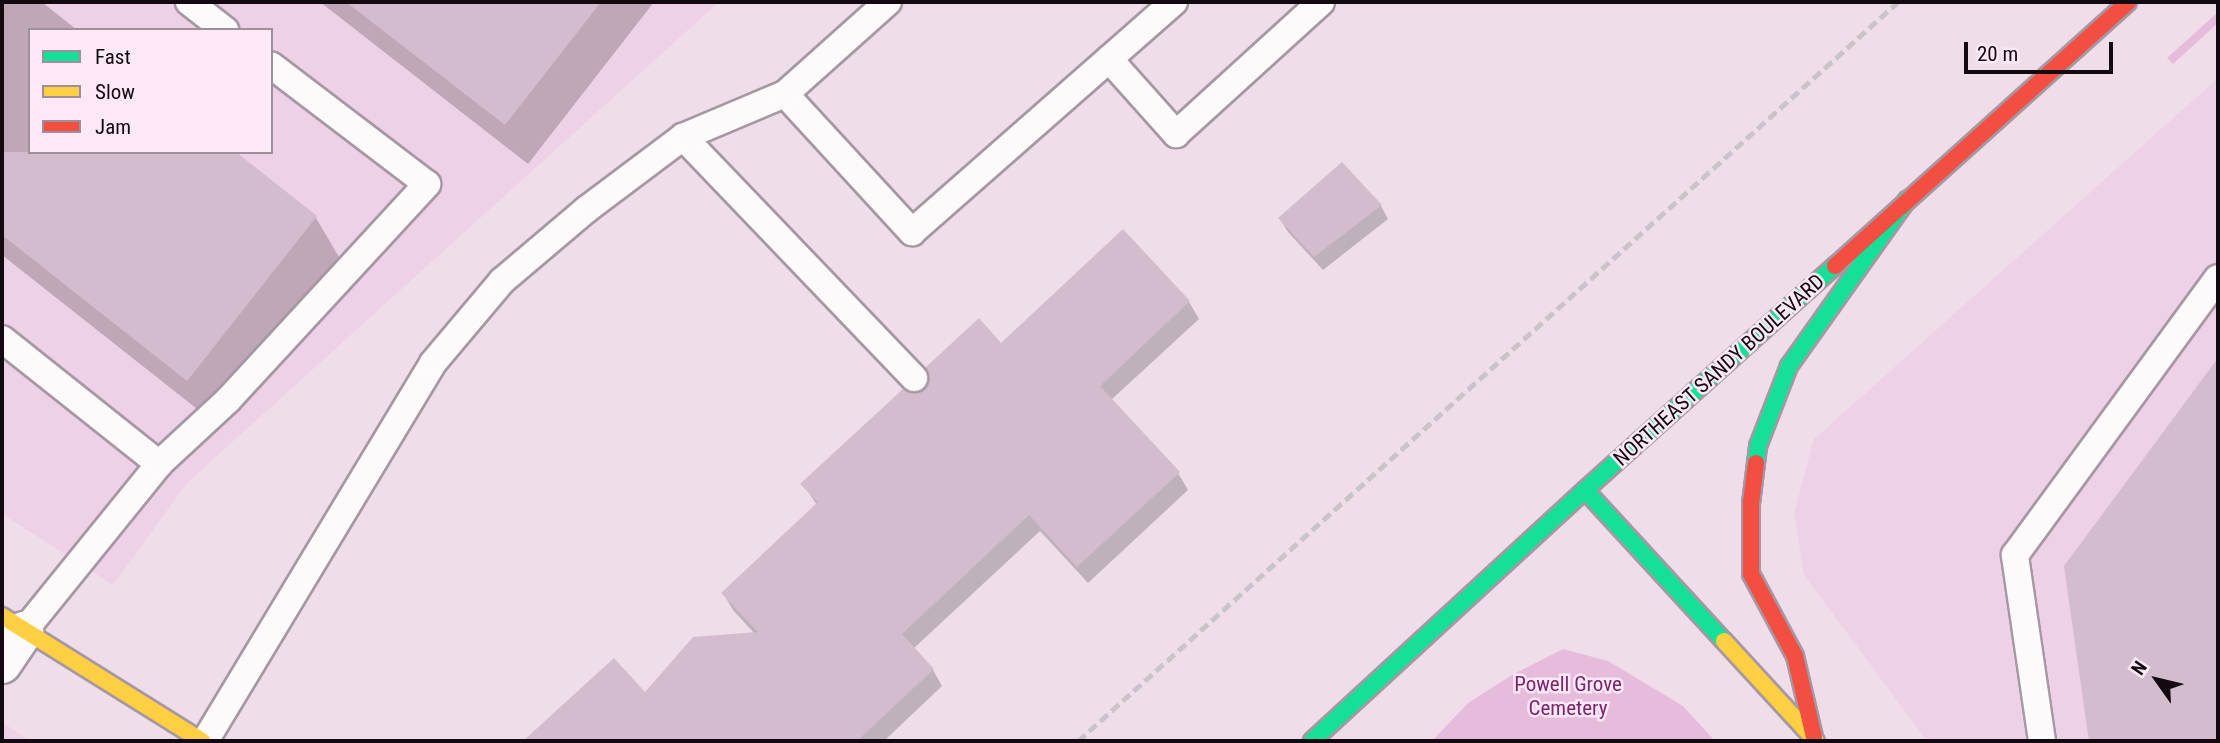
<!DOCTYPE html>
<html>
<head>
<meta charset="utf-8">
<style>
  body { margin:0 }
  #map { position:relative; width:2220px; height:743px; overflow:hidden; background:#efdeea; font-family:"Roboto Condensed",sans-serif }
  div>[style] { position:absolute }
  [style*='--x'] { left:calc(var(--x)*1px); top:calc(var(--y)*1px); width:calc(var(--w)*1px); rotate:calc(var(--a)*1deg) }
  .built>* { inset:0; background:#efd1e7 }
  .green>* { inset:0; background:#e7bbdc }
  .shadow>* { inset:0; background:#0003 }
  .building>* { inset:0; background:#d2bccd }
  .roads { filter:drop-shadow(2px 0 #a698a2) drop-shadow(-2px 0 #a698a2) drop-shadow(0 2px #a698a2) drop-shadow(0 -2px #a698a2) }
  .lane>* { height:26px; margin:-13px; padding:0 13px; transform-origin:13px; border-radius:13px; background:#fdfafc }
  .street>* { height:38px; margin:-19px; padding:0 19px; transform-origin:19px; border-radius:19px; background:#fdfafc }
  .fast>* { height:16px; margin:-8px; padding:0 8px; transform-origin:8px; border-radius:8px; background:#16e098 }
  .slow>* { height:16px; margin:-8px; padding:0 8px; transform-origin:8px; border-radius:8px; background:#ffcf43 }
  .jam>* { height:16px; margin:-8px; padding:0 8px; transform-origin:8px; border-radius:8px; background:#f24e42 }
  .rail>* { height:5px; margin-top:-2.5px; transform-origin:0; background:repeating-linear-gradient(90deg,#cac4c8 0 10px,transparent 0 15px) }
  span { translate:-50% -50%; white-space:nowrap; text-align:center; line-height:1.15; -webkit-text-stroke:5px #fce8f6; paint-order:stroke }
  .street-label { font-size:21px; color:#130911 }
  .park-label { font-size:21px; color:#7c236d }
  .frame { position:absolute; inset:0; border:4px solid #130911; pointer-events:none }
  .legend { position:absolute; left:28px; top:28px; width:245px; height:126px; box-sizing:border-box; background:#fce8f6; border:2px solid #9f8f9a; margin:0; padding:9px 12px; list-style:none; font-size:21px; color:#130911 }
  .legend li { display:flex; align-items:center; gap:14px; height:35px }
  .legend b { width:35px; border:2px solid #9f8f9a }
  .north { position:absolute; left:2122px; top:645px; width:70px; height:70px; -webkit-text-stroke:5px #fce8f6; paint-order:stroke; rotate:304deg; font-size:19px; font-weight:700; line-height:28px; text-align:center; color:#130911 }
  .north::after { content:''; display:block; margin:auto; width:24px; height:32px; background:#130911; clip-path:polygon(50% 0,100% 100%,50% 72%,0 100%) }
  .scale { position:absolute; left:1964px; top:42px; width:149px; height:32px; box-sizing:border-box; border:4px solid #130911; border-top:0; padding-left:9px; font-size:21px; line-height:24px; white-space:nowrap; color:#130911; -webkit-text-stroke:5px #fce8f6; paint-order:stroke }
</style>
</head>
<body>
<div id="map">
  <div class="built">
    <div style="clip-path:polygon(evenodd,2px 2px,719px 2px,187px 483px,113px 585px,2px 514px,2px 2px,30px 30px,271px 30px,271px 152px,30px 152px,30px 30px)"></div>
    <div style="clip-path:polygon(2218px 78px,2218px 741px,1927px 741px,1804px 575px,1794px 513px,1814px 439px)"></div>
    <div style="clip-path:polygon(2px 722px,30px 741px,31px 741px,2px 741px)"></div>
  </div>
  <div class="green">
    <div style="clip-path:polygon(2218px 12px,2218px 23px,2173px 64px,2167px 58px)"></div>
    <div style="clip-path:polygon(1563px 649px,1608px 661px,1683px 706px,1715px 741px,1432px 741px,1468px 703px,1512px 675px)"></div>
  </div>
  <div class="shadow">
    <div style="clip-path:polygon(2px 2px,42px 2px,77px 30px,30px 30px,30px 152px,233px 152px,316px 218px,339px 257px,211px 420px,2px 255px)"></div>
    <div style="clip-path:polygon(320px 2px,654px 2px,528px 164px)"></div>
    <div style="clip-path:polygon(1381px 206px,1388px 219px,1323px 270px,1288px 232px,1280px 219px)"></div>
    <div style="clip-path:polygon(1189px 302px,1199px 319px,1111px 400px,1178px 473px,1188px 490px,1088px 583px,1040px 531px,913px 649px,933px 670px,942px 686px,884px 741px,556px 739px,755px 634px,733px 610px,723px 593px,817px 505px,803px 484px,910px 395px,925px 391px,1001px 345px)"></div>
    <div style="clip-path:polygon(2218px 361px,2218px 741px,2091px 741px,2066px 566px)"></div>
  </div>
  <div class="building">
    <div style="clip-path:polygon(346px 2px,601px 2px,505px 125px)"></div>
    <div style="clip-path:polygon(2px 152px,236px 152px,317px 216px,187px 381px,2px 235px)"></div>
    <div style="clip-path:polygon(1342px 162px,1382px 205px,1314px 257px,1278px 218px)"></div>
    <div style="clip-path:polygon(1123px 229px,1190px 301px,1100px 386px,1180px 472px,1077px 567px,1029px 515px,902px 634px,934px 669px,857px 741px,523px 741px,614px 658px,645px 692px,693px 637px,758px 632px,721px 593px,818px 502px,800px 484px,903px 389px,910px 393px,924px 390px,929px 382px,926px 367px,979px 318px,1001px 343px)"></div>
    <div style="clip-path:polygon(2218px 358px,2218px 741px,2089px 741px,2064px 566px)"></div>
  </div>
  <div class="roads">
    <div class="lane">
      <div style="--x:189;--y:2;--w:46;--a:37.9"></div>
      <div style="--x:1109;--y:59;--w:101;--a:48.2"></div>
      <div style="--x:1176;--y:134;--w:196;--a:-42.3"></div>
      <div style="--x:785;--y:94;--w:188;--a:47.4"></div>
      <div style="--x:912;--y:232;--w:349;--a:-41.3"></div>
      <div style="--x:683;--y:137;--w:334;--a:46.2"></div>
      <div style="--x:2;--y:339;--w:201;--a:38.5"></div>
      <div style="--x:24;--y:631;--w:215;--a:-51"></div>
      <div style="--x:159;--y:464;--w:94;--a:-42.8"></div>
      <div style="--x:228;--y:400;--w:294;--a:-47.3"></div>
      <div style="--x:427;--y:184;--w:196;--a:-142.7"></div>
      <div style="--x:205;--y:741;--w:441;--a:-58.9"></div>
      <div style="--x:433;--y:363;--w:107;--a:-49.9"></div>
      <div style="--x:502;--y:281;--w:111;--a:-40.3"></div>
      <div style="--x:587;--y:209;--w:120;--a:-36.9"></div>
      <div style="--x:683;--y:137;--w:111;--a:-22.9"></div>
      <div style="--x:785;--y:94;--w:138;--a:-41.8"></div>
      <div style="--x:2042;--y:741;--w:188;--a:-98.3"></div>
      <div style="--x:2015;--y:555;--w:343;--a:-53.8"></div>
    </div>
    <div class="street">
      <div style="--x:2;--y:664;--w:40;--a:-56"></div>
    </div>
    <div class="fast">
      <div style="--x:1756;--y:463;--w:17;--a:-83"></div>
      <div style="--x:1758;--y:446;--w:86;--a:-68.8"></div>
      <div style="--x:1789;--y:366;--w:204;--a:-54.6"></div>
      <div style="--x:1585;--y:490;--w:336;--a:-41.9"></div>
      <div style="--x:1312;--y:741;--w:371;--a:-42.6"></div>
      <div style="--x:1585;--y:490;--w:205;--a:47.4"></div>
    </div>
    <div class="slow">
      <div style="--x:2;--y:616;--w:236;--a:32"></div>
      <div style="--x:1724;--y:641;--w:136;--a:47.4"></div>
    </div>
    <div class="jam">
      <div style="--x:1835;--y:266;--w:394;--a:-42"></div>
      <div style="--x:1756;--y:463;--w:39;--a:97"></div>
      <div style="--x:1751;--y:502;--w:72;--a:90"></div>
      <div style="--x:1751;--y:574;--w:93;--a:61.8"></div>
      <div style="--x:1795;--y:656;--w:83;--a:76.8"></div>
    </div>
  </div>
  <div class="rail">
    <div style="--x:1078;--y:741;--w:1104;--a:-42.03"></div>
  </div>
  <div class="street-label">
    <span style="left:1719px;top:370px;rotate:-42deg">NORTHEAST SANDY BOULEVARD</span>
  </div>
  <div class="park-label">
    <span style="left:1568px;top:696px">Powell Grove<br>Cemetery</span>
  </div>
  <div class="frame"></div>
  <ul class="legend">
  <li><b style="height:9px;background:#16e098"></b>Fast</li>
  <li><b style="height:9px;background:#ffcf43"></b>Slow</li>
  <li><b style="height:9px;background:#f24e42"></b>Jam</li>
  </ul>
  <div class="north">N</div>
  <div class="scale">20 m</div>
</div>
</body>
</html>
